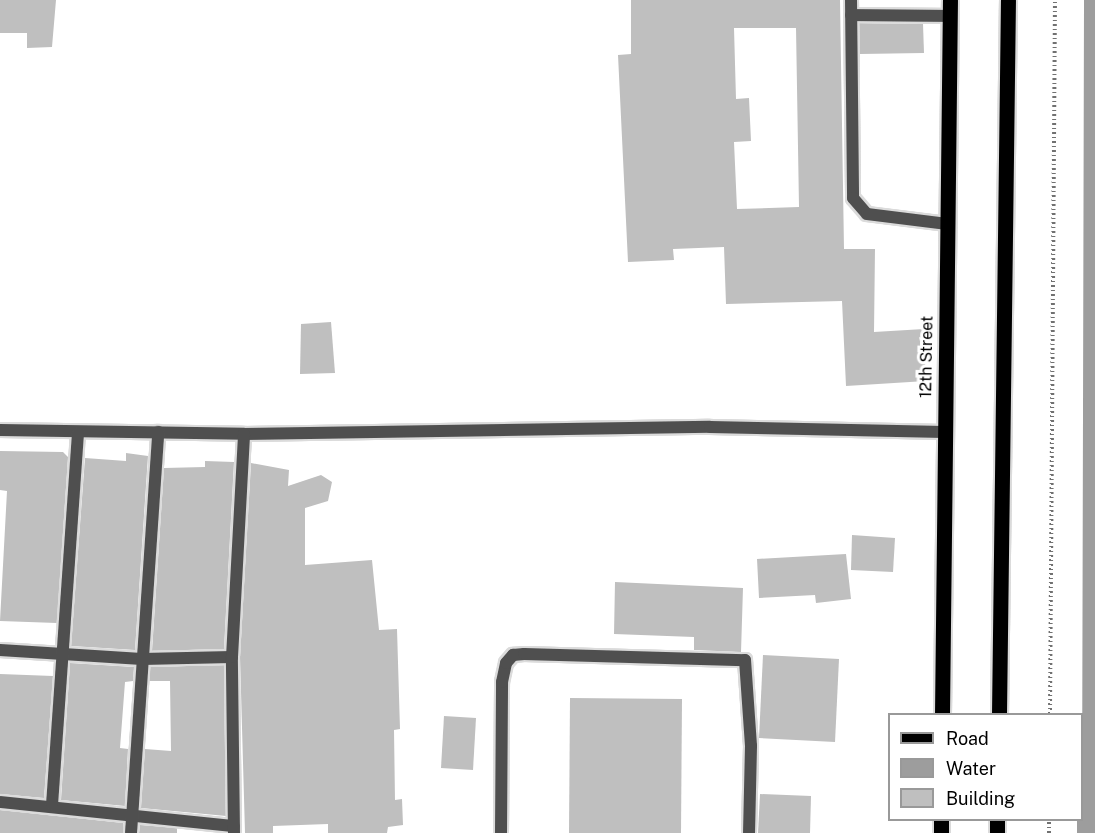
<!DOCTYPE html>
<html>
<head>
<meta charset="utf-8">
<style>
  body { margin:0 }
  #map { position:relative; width:1095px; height:833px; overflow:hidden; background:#fff; font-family:"Public Sans",sans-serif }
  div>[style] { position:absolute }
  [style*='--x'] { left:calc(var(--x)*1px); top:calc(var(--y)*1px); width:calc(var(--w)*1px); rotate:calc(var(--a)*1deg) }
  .water>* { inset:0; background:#9d9d9d }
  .building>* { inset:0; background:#bfbfbf }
  .path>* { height:4px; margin-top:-2px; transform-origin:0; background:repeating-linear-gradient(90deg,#717171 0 1.5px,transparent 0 4.5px) }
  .roads { filter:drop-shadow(2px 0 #dbdbdb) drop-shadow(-2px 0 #dbdbdb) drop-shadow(0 2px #dbdbdb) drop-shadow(0 -2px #dbdbdb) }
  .lane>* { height:12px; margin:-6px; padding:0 6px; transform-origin:6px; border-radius:6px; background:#4f4f4f }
  .street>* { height:12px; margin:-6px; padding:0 6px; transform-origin:6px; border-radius:6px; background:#4f4f4f }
  .primary>* { height:15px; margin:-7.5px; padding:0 7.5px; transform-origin:7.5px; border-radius:7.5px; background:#000 }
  span { translate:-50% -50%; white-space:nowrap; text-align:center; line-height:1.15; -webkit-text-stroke:6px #fff; paint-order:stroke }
  .street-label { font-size:16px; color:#000 }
  .legend { position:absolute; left:888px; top:713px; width:195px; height:108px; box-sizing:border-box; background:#fff; border:2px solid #999; margin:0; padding:8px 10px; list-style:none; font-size:18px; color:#000 }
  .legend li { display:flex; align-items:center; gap:12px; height:30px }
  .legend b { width:30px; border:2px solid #999 }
</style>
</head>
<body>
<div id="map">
  <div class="water">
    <div style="clip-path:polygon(1084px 0,1095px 0,1095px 833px,1077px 833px,1077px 820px,1082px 820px)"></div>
  </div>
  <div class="building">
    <div style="clip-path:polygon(0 0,56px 0,52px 47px,27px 48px,27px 33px,0 33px)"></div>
    <div style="clip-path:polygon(evenodd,631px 0,840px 0,844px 249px,875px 249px,874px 332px,924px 329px,926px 381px,846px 386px,842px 301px,726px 304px,724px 247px,673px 249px,674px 260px,628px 262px,618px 55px,631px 54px,631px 0,734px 28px,796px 28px,799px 207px,737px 209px,734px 142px,751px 141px,749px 98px,736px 99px,734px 28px)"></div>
    <div style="clip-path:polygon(859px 23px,923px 24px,924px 53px,860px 54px)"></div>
    <div style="clip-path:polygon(331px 322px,335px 373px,300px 374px,301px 324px)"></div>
    <div style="clip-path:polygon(0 451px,63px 452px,68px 457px,57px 623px,0 621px,7px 491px,0 490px)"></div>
    <div style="clip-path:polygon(126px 453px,148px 456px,135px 650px,71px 646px,85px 458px,126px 461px)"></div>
    <div style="clip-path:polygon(205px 461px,234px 462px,224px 649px,152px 651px,164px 468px,205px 467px)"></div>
    <div style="clip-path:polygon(251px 463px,289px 470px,288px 486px,321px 475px,332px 482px,328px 501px,305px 508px,305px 565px,372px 560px,379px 630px,397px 629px,400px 729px,394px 730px,395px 800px,402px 799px,403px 825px,388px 827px,387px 833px,328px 833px,328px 824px,273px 826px,273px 833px,245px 833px,240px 657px)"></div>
    <div style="clip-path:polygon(852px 535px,895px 538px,893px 572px,851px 570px)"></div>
    <div style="clip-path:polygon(846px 554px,851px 599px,816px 603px,815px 595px,759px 598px,757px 559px)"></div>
    <div style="clip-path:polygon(615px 582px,743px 588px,741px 652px,694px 650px,694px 637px,614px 634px)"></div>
    <div style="clip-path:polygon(763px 655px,839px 659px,835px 742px,759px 738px)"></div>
    <div style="clip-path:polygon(70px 663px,134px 667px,133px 681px,125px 682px,120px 748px,128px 749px,125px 806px,61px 800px)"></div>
    <div style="clip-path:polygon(224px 665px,226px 816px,141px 808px,145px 749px,171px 751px,170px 681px,149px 681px,150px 667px)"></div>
    <div style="clip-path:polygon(0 674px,53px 676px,44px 798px,0 794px)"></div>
    <div style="clip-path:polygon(570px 698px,682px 699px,681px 833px,569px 833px)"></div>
    <div style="clip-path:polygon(444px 716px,476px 718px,473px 770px,441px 768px)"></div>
    <div style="clip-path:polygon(760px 794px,811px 796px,810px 833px,758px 833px)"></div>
    <div style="clip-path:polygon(0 810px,123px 823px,123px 833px,0 833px)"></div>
    <div style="clip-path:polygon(140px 825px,177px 828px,177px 833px,139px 833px)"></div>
  </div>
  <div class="path">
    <div style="--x:1050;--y:714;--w:714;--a:-89.6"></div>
    <div style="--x:1049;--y:833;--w:13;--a:-90"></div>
  </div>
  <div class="roads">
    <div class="lane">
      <div style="--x:851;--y:0;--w:198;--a:89.4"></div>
      <div style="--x:853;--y:198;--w:21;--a:49"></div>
      <div style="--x:867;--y:214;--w:81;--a:7.1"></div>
      <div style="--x:851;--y:15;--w:99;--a:0.6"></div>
      <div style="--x:501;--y:833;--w:151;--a:-89.6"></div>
      <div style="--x:502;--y:682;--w:19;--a:-78"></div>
      <div style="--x:506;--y:663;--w:11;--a:-49"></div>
      <div style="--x:513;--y:655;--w:11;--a:-5"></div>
      <div style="--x:524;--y:654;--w:221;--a:1.6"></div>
      <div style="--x:745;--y:660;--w:86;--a:86"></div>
      <div style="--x:751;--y:746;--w:87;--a:91.3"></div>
    </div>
    <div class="street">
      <div style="--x:0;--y:430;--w:244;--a:0.9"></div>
      <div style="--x:244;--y:434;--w:466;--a:-0.9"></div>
      <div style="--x:710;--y:427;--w:234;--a:1.2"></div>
      <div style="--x:0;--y:650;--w:142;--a:3.6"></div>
      <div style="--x:142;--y:659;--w:90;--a:-1.3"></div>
      <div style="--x:0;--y:802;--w:235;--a:5.9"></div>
      <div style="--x:52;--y:805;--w:372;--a:-86"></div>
      <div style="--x:131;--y:833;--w:402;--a:-86.1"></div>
      <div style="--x:234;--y:833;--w:176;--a:-90.7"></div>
      <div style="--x:232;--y:657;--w:223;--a:-86.9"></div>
    </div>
    <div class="primary">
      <div style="--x:942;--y:714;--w:714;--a:-89.36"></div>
      <div style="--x:999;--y:714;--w:714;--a:-89.28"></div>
      <div style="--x:941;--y:833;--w:13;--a:-90"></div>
      <div style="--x:997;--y:833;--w:13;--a:-90"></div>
    </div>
  </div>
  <div class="street-label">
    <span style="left:927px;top:357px;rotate:-89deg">12th Street</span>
  </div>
  <ul class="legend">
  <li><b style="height:8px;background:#000"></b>Road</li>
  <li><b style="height:16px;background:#9d9d9d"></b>Water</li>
  <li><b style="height:16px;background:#bfbfbf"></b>Building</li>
  </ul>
</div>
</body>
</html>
